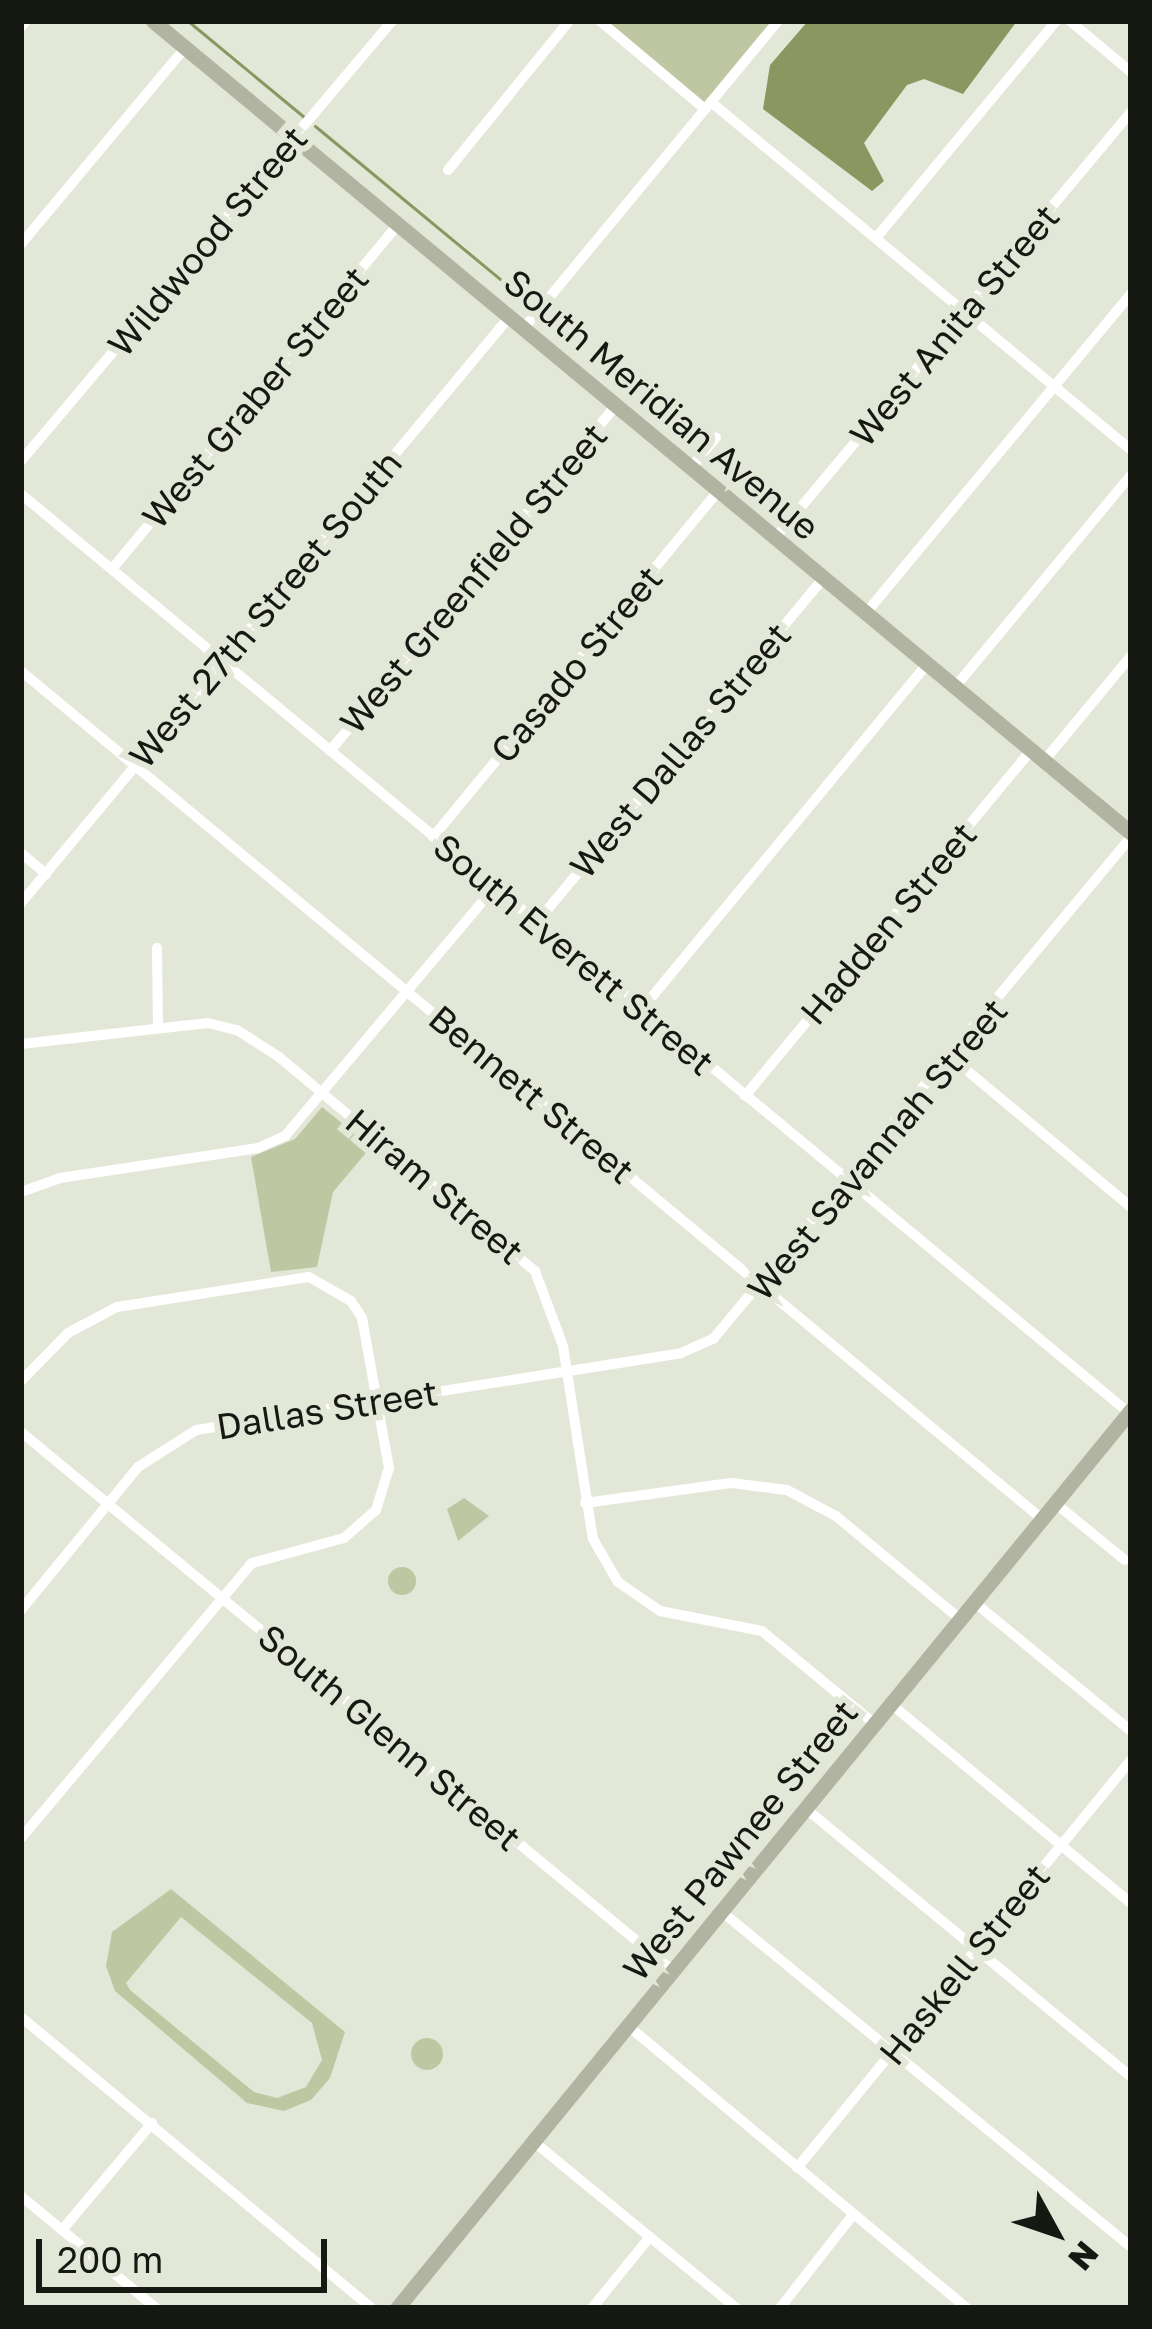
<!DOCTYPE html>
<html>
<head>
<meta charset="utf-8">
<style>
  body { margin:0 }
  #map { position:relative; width:1152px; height:2329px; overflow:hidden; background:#e3e7d7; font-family:"Golos Text",sans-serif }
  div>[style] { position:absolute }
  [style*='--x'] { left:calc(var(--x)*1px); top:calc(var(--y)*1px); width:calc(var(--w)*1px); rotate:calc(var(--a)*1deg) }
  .green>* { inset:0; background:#bfc7a2 }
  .round { border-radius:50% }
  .water>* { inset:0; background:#8b9660 }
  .stream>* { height:3px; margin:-1.5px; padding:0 1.5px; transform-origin:1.5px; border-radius:1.5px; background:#8b9660 }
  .street>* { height:10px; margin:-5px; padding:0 5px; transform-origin:5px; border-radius:5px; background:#fff }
  .secondary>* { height:15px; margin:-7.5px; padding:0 7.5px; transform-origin:7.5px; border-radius:7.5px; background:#b1b4a1 }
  span { translate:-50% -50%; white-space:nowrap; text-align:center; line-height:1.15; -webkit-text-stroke:12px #e3e7d7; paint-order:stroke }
  .street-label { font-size:36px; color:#161812 }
  .frame { position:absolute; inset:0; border:24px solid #161812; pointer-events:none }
  .north { position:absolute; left:996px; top:2173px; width:120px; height:120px; -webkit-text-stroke:9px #e3e7d7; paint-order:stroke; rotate:130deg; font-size:33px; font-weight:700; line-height:48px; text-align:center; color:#161812 }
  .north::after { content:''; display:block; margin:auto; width:42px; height:54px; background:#161812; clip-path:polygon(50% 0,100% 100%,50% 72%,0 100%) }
  .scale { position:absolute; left:36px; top:2239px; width:291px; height:54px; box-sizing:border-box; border:6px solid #161812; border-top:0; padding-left:15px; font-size:36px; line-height:42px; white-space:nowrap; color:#161812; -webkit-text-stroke:9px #e3e7d7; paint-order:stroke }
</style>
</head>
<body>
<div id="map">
  <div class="green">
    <div style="clip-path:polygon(600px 21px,778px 21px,705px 109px)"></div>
    <div style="clip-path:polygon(322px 1107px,371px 1147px,333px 1192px,317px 1267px,271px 1272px,251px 1157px,295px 1139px)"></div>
    <div style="clip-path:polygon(464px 1498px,489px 1516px,458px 1541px,447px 1509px)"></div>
    <div class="round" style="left:388px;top:1567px;width:28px;height:28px"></div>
    <div style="clip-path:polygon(evenodd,171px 1889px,345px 2032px,330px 2078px,311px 2100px,284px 2111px,247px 2103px,115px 1991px,106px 1966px,112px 1932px,171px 1889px,181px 1917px,312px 2023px,322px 2060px,306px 2087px,277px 2098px,254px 2092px,130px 1990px,126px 1983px,181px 1917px)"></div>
    <div class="round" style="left:411px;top:2038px;width:32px;height:32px"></div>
  </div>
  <div class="water">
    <div style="clip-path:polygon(808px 21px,1017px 21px,963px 94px,924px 79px,907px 85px,864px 143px,884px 181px,872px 191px,763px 109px,770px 65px)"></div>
  </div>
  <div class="stream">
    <div style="--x:188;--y:21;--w:149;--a:39.6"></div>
    <div style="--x:315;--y:126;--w:273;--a:39.6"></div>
  </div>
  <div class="street">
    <div style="--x:600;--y:21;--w:137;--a:40"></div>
    <div style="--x:1070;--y:21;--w:80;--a:39.9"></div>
    <div style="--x:21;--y:27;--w:8;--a:-50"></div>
    <div style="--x:711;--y:102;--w:545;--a:39.64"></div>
    <div style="--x:448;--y:170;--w:192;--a:-50.9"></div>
    <div style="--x:876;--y:238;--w:282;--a:-50.3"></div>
    <div style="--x:21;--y:244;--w:256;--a:-50.1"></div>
    <div style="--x:524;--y:328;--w:398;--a:-50.4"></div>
    <div style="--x:21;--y:461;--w:576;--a:-49.86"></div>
    <div style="--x:692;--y:467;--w:38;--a:-51"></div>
    <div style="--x:21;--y:494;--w:1440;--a:39.67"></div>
    <div style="--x:776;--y:537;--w:554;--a:-50.13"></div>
    <div style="--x:112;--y:569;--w:448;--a:-50.3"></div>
    <div style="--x:866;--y:613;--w:415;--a:-50.3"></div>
    <div style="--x:21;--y:671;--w:1327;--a:39.71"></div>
    <div style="--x:955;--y:687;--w:276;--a:-50.3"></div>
    <div style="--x:330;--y:751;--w:449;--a:-50.4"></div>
    <div style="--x:1044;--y:761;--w:136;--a:-50.4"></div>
    <div style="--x:433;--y:837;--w:450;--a:-50.5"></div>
    <div style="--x:21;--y:853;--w:33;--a:40"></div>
    <div style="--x:21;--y:903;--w:764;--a:-50.2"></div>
    <div style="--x:537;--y:922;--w:448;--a:-50.2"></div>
    <div style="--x:157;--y:948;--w:80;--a:89.3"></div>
    <div style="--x:641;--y:1010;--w:449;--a:-50.4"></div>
    <div style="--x:21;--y:1044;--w:188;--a:-6.4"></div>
    <div style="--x:208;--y:1023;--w:30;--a:14"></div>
    <div style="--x:237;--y:1030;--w:50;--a:32.7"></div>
    <div style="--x:279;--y:1057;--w:334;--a:39.9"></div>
    <div style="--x:535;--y:1271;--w:80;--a:69.5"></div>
    <div style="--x:563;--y:1346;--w:195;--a:81.2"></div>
    <div style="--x:593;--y:1539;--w:50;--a:59.8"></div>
    <div style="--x:618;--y:1582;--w:51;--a:34.6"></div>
    <div style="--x:660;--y:1611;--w:104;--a:11.1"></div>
    <div style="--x:762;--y:1631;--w:146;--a:39.5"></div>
    <div style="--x:952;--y:1058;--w:233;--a:39.8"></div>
    <div style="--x:745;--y:1096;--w:449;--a:-50.4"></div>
    <div style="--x:21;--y:1192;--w:41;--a:-19.7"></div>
    <div style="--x:60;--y:1178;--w:200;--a:-8.6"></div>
    <div style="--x:258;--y:1148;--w:30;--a:-24"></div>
    <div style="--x:285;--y:1136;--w:324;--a:-49.9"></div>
    <div style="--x:21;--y:1381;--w:67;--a:-45.6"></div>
    <div style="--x:68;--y:1333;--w:55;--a:-28"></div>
    <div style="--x:117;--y:1307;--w:194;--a:-8.9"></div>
    <div style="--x:309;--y:1277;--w:48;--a:29.7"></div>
    <div style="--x:351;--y:1301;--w:20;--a:57"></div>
    <div style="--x:362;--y:1318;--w:152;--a:79.8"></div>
    <div style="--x:389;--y:1468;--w:44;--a:107.2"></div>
    <div style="--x:376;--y:1510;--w:43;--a:138.8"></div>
    <div style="--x:344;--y:1538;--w:95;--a:164.8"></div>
    <div style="--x:252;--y:1563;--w:359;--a:130"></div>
    <div style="--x:21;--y:1432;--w:845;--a:39.57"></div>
    <div style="--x:585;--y:1503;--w:147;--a:-7.8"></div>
    <div style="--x:731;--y:1483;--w:56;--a:7.1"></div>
    <div style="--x:787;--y:1490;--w:55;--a:28"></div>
    <div style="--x:836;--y:1516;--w:161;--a:39.7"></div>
    <div style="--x:1055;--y:1503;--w:90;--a:39.2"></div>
    <div style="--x:974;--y:1602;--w:203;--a:39.4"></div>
    <div style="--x:21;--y:1610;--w:185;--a:-50.7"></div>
    <div style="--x:138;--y:1467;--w:69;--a:-32.5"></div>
    <div style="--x:196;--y:1430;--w:491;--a:-9"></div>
    <div style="--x:681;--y:1353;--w:36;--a:-24"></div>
    <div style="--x:714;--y:1338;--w:652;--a:-50.23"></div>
    <div style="--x:891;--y:1704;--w:312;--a:39.7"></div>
    <div style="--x:805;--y:1808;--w:423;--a:39.5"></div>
    <div style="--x:721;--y:1911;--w:530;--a:39.34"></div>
    <div style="--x:21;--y:2017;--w:455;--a:39.7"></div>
    <div style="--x:627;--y:2025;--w:442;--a:39.8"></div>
    <div style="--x:533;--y:2141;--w:263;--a:39.4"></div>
    <div style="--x:797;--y:2168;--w:527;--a:-50.7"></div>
    <div style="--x:21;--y:2196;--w:175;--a:39.7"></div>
    <div style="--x:62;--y:2230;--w:140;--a:-49.9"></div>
    <div style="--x:592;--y:2308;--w:92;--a:-50.8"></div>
    <div style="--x:780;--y:2308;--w:118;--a:-51.9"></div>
  </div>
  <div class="secondary">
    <div style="--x:153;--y:21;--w:1271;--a:39.7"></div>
    <div style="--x:397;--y:2308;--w:1160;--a:-50.74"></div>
  </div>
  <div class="street-label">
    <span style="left:207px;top:241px;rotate:-50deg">Wildwood Street</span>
    <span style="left:954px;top:325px;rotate:-50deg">West Anita Street</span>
    <span style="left:255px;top:397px;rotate:-50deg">West Graber Street</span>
    <span style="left:662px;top:404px;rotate:40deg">South Meridian Avenue</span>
    <span style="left:473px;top:578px;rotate:-50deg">West Greenfield Street</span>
    <span style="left:265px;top:609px;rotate:-50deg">West 27th Street South</span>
    <span style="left:576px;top:664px;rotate:-50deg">Casado Street</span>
    <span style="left:680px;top:750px;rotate:-50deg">West Dallas Street</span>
    <span style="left:888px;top:923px;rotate:-50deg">Hadden Street</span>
    <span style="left:574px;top:954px;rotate:40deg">South Everett Street</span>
    <span style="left:532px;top:1094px;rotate:40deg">Bennett Street</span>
    <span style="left:877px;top:1149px;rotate:-50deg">West Savannah Street</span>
    <span style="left:435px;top:1186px;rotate:40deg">Hiram Street</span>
    <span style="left:327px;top:1409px;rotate:-9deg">Dallas Street</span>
    <span style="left:390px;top:1737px;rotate:40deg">South Glenn Street</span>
    <span style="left:740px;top:1840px;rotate:-51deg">West Pawnee Street</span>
    <span style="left:964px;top:1964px;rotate:-51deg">Haskell Street</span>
  </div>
  <div class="frame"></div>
  <div class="north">N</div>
  <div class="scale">200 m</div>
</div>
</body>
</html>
